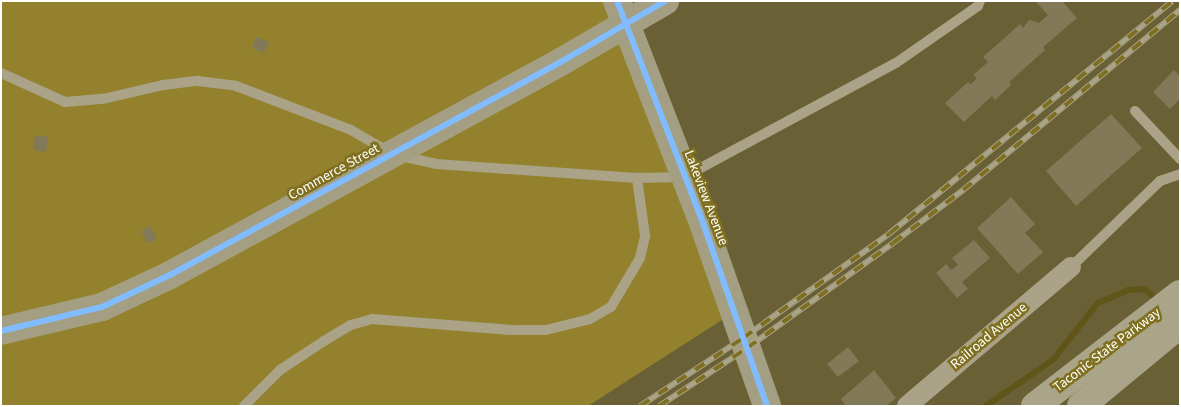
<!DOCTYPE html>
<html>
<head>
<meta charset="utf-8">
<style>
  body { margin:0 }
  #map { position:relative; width:1181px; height:407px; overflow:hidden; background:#696035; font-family:"Source Sans 3",sans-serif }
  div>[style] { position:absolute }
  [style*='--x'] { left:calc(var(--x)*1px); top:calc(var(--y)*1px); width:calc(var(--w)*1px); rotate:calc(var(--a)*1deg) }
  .green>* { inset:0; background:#93812d }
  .stream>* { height:5.5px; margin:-2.75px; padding:0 2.75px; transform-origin:2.75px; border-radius:2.75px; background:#605418 }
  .building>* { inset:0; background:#817958 }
  .lane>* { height:10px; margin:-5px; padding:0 5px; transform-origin:5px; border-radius:5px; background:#aaa387 }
  .street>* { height:20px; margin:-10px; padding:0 10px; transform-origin:10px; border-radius:10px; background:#aaa387 }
  .secondary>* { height:28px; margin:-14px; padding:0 14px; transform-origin:14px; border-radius:14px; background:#a49f82 }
  .highway>* { height:28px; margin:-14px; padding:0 14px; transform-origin:14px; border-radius:14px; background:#aaa489 }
  .rail>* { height:5.5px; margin-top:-2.75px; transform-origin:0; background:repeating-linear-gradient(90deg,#7f6f1f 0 11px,#aaa489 0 22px); box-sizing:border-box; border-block:1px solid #aaa489 }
  .cycleway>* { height:6px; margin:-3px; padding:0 3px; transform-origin:3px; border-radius:3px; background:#80bcff }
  span { translate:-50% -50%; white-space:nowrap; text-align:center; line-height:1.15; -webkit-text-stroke:5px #7f6f1f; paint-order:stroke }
  .street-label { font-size:14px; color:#fff }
  .frame { position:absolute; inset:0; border:2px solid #fff; pointer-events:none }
</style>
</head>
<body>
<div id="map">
  <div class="green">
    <div style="clip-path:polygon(1px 1px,606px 1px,725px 318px,588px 406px,1px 406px)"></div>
  </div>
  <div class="stream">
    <div style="--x:986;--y:406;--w:81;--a:-34.5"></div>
    <div style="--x:1053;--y:360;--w:73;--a:-51.7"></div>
    <div style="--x:1098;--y:303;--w:33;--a:-23"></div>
    <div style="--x:1128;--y:290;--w:17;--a:-3"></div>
    <div style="--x:1145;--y:289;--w:9;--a:41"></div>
  </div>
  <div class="building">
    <div style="clip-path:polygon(1035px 1px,1062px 1px,1077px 18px,1043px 47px,1045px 50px,1009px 82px,1011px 85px,995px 100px,992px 96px,964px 122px,945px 103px,968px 82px,971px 84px,977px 78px,973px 75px,988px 62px,983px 57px,1020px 24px,1023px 28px,1029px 20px,1039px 23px,1048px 15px)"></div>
    <div style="clip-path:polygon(256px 37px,269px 42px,264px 53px,252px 48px)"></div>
    <div style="clip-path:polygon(1174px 70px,1180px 76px,1180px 99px,1170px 109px,1153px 92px)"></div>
    <div style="clip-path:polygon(1111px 114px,1142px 148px,1076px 206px,1046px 171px)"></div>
    <div style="clip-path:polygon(35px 135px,48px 137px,46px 152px,33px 150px)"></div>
    <div style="clip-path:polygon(1011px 197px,1035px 224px,1025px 233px,1043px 252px,1018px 274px,977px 228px)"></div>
    <div style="clip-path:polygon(151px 226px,157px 239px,147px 243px,141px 231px)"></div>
    <div style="clip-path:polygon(974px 240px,990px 258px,962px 282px,968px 289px,957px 298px,936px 273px,946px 264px,951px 270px,958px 265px,952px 258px)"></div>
    <div style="clip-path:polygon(848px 347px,859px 361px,838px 377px,827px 364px)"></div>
    <div style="clip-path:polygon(874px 370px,896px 398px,886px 406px,846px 406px,841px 399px)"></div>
  </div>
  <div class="lane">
    <div style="--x:1;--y:73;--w:70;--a:24.4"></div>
    <div style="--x:65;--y:102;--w:38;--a:-5"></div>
    <div style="--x:103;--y:99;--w:62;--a:-13.1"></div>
    <div style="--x:163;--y:85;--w:35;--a:-7"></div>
    <div style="--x:198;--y:81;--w:38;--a:7"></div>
    <div style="--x:236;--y:86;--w:123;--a:20.9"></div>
    <div style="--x:351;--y:130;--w:48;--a:30.3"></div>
    <div style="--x:392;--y:154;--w:45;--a:12.8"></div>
    <div style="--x:436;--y:164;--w:201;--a:4"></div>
    <div style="--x:637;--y:178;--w:47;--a:-1.2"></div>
    <div style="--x:684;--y:177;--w:241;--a:-28.3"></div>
    <div style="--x:896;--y:63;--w:100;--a:-34.8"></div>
    <div style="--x:978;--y:6;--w:5;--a:-68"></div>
    <div style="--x:1135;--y:111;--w:66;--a:46.8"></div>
    <div style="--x:1071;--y:267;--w:124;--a:-44"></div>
    <div style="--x:1160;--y:181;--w:21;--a:-19"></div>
    <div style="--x:244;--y:406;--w:51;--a:-45"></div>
    <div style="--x:280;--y:370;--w:53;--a:-33.4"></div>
    <div style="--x:324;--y:341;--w:31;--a:-31"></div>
    <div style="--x:351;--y:325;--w:22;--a:-16"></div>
    <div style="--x:372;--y:319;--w:141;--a:4.5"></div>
    <div style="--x:513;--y:330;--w:33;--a:0"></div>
    <div style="--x:546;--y:330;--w:45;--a:-14"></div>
    <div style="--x:590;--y:319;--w:24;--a:-30"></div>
    <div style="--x:611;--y:307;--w:57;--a:-59.4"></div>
    <div style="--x:640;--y:258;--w:23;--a:-77"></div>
    <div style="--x:645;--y:236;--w:59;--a:-97.9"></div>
  </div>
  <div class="street">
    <div style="--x:907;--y:406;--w:215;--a:-40.3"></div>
  </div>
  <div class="secondary">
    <div style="--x:617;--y:1;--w:238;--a:68.8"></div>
    <div style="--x:703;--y:223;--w:194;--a:70.7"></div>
    <div style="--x:1;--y:331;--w:104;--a:-13.4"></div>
    <div style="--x:102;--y:307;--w:75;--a:-25.2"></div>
    <div style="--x:170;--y:275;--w:443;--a:-28.6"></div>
    <div style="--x:559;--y:63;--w:123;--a:-30.3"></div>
  </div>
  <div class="highway">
    <div style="--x:1035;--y:406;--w:183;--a:-37.7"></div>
    <div style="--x:1081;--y:406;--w:129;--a:-39.6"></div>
  </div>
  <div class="rail">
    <div style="--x:640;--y:406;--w:123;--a:-33.4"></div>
    <div style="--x:743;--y:338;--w:181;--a:-35.5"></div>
    <div style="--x:890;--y:233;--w:365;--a:-39.4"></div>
    <div style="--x:659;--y:406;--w:105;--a:-33.4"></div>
    <div style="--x:747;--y:348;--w:180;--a:-35.7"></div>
    <div style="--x:893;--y:243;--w:88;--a:-37.1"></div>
    <div style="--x:963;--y:190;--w:282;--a:-39.7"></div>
  </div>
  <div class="cycleway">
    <div style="--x:617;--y:1;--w:238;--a:68.8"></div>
    <div style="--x:703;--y:223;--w:194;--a:70.7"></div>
    <div style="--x:1;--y:331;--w:104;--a:-13.4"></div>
    <div style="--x:102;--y:307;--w:75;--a:-25.2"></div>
    <div style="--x:170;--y:275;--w:443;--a:-28.6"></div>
    <div style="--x:559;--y:63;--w:123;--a:-30.3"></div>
  </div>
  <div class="street-label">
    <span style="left:334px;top:172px;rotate:-29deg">Commerce Street</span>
    <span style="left:706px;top:198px;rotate:69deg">Lakeview Avenue</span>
    <span style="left:989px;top:336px;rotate:-40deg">Railroad Avenue</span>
    <span style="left:1107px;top:350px;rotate:-37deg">Taconic State Parkway</span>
  </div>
  <div class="frame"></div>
</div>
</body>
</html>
